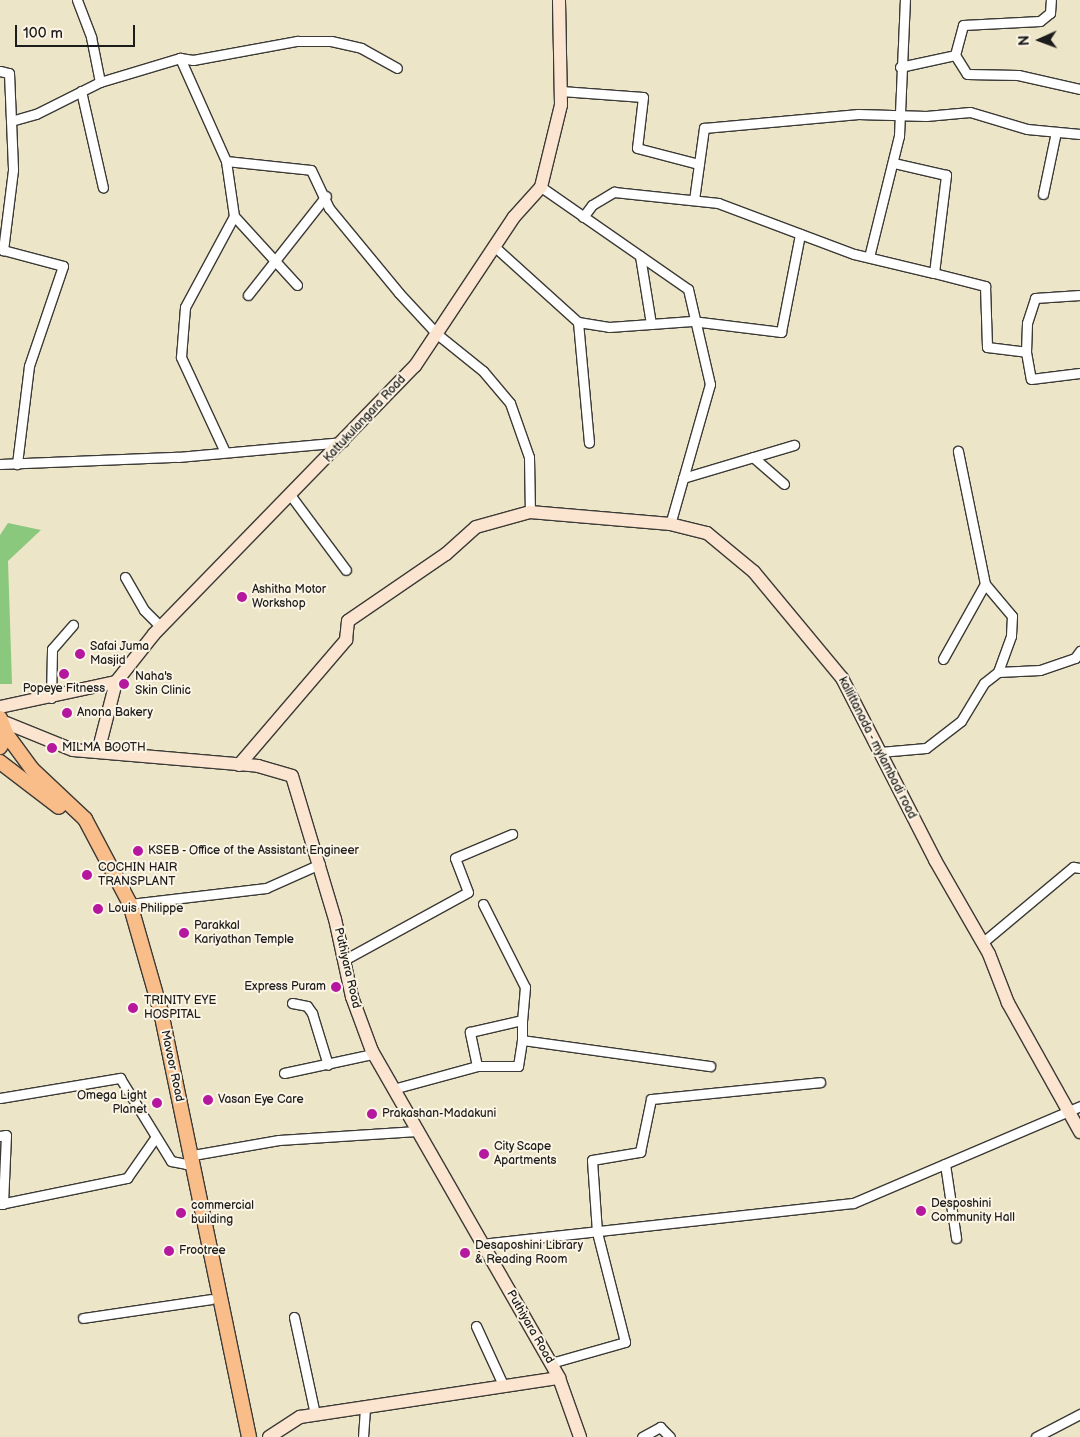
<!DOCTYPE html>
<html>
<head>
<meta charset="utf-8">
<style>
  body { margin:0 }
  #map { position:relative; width:1080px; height:1437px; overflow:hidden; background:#ede5c7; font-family:"Balsamiq Sans",sans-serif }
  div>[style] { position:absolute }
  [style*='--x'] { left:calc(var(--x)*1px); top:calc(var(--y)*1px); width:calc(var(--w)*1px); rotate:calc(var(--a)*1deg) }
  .green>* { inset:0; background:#8ac87e }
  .roads { filter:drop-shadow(1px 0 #3b3a36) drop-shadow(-1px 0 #3b3a36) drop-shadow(0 1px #3b3a36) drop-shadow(0 -1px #3b3a36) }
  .street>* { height:9px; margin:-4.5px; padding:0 4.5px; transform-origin:4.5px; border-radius:4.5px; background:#fff }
  .secondary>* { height:12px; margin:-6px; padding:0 6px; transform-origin:6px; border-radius:6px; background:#fce5d0 }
  .primary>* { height:14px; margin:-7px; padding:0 7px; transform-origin:7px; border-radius:7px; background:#f8bd89 }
  .dots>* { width:14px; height:14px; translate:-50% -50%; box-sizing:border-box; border:2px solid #fcf5e5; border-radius:50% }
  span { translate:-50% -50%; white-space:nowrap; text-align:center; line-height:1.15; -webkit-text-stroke:4px #fcf5e5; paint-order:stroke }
  .street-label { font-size:12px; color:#1c1c1c }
  .poi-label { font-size:12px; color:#1c1c1c }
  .left { translate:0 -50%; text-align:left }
  .right { translate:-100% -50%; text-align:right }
  .north { position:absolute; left:1015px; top:15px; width:50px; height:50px; -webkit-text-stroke:4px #fcf5e5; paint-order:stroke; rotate:268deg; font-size:14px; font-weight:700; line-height:20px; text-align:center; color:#1c1c1c }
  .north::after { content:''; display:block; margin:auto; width:18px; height:22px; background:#1c1c1c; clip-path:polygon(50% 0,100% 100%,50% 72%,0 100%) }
  .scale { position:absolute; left:15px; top:25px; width:120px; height:22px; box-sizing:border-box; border:2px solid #1c1c1c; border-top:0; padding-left:6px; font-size:15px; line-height:18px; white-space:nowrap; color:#1c1c1c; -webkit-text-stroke:4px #fcf5e5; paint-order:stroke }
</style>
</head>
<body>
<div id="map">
  <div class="green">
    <div style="clip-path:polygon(8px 523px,41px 530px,8px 561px,12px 684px,0 684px,0 535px)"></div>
  </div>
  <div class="roads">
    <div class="street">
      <div style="--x:77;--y:0;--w:40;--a:69"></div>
      <div style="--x:91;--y:37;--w:46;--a:78.7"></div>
      <div style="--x:100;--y:82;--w:84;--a:-16.7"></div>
      <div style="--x:955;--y:55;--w:31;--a:-75"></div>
      <div style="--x:963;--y:25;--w:77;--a:-3"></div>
      <div style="--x:1040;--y:21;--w:13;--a:-39"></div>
      <div style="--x:1050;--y:13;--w:13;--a:-86"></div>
      <div style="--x:900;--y:67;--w:56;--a:-12.3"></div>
      <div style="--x:955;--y:55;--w:22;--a:58"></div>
      <div style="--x:967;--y:74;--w:51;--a:1.1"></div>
      <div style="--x:1018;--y:75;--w:64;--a:12.7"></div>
      <div style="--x:0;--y:71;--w:9;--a:13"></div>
      <div style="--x:9;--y:73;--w:97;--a:87.6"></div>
      <div style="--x:13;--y:170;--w:81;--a:97.1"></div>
      <div style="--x:3;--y:250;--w:62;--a:14.9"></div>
      <div style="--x:63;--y:266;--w:106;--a:108.8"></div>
      <div style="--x:29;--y:366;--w:99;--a:97"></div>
      <div style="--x:81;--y:91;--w:99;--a:77.2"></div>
      <div style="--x:561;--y:91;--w:82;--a:4.2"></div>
      <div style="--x:643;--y:97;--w:51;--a:96.7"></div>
      <div style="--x:637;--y:148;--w:64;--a:14.5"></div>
      <div style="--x:11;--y:121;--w:26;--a:-16"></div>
      <div style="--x:36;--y:114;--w:72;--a:-26.6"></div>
      <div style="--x:226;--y:161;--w:85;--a:6"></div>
      <div style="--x:311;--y:170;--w:42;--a:64.7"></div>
      <div style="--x:329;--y:208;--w:110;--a:50.5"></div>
      <div style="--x:399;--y:293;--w:56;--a:47.2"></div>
      <div style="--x:437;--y:334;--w:59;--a:38.8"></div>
      <div style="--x:483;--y:371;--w:42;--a:49.8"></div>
      <div style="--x:510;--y:403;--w:57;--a:70.6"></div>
      <div style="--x:529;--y:457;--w:55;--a:89"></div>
      <div style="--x:541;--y:187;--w:179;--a:34.8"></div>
      <div style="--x:688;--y:289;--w:98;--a:77"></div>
      <div style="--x:710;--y:384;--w:146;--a:105.9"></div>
      <div style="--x:1043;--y:194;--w:63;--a:-78.2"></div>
      <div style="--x:694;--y:200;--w:73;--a:-82.1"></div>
      <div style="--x:704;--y:128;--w:155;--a:-5.2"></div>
      <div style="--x:858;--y:114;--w:68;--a:1.7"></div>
      <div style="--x:926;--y:116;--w:44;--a:-5.2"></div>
      <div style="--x:970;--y:112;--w:59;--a:16.6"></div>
      <div style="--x:1027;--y:129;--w:53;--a:5.4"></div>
      <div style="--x:583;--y:217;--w:15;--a:-53"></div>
      <div style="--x:592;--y:205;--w:26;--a:-31"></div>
      <div style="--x:614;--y:192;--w:105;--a:6"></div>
      <div style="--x:718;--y:203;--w:145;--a:20.6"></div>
      <div style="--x:854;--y:254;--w:82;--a:13.4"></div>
      <div style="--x:934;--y:273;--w:99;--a:-83"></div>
      <div style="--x:946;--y:175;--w:53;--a:-167"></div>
      <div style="--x:496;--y:248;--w:110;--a:42.1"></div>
      <div style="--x:578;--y:322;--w:121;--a:84.8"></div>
      <div style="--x:640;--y:256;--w:69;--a:80.8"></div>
      <div style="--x:651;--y:324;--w:41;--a:-4.2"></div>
      <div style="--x:692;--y:321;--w:90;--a:7"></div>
      <div style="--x:781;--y:332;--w:100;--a:-79"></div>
      <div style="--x:869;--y:257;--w:125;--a:-76.1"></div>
      <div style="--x:899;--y:136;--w:136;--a:-87.5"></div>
      <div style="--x:934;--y:273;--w:53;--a:14.3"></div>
      <div style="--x:985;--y:286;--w:61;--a:88.1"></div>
      <div style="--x:987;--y:347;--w:39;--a:7"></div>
      <div style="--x:1026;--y:352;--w:27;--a:80"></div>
      <div style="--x:1031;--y:379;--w:49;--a:-7"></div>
      <div style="--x:297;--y:285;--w:93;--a:-132.4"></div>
      <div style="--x:234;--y:216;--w:56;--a:-98.3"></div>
      <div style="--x:226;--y:161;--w:113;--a:-114.1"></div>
      <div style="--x:180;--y:58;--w:13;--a:9"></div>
      <div style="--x:193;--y:60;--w:106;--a:-10.4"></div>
      <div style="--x:297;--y:41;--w:34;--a:0"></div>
      <div style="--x:331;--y:41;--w:31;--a:13"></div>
      <div style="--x:361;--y:48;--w:41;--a:29.1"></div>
      <div style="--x:248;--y:295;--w:126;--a:-51.8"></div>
      <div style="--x:578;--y:322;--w:31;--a:9"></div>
      <div style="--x:609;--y:327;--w:42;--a:-4.1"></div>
      <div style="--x:1026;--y:352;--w:29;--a:-88"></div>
      <div style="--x:1027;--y:323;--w:26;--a:-72"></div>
      <div style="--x:1035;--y:298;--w:45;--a:-3.8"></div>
      <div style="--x:225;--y:452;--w:105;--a:-114.9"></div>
      <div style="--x:181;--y:357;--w:50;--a:-85.4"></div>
      <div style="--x:185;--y:307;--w:103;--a:-61.7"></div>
      <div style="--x:753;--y:457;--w:41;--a:41.1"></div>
      <div style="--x:0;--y:464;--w:178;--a:-2.3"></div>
      <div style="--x:178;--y:457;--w:166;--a:-5.2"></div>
      <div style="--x:683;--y:478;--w:116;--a:-16.6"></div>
      <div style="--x:291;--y:496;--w:92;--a:53.4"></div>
      <div style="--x:125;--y:577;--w:38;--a:60"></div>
      <div style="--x:144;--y:610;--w:24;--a:45"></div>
      <div style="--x:985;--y:584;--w:42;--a:49.8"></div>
      <div style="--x:1012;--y:616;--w:20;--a:93"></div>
      <div style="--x:1011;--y:636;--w:38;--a:110"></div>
      <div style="--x:943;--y:659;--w:86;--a:-60.8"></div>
      <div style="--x:985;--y:584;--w:136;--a:-101.5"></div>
      <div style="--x:51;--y:698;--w:49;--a:-88.8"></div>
      <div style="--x:52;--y:649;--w:32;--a:-49"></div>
      <div style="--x:880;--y:752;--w:46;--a:-5"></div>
      <div style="--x:926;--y:748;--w:44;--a:-37.6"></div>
      <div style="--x:961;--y:721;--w:44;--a:-58.8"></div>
      <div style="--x:984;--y:683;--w:18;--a:-38"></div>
      <div style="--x:998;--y:672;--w:42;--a:-2.7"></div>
      <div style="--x:1040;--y:670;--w:37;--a:-19"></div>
      <div style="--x:1075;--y:658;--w:9;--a:-54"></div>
      <div style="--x:130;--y:904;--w:137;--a:-6.7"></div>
      <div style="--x:266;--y:888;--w:59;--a:-24"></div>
      <div style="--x:483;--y:904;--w:93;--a:63.2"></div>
      <div style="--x:525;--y:987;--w:33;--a:95"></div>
      <div style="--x:982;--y:943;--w:119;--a:-39.9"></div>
      <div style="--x:1073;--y:867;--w:7;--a:8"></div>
      <div style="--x:344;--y:960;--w:141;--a:-28.7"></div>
      <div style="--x:468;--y:892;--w:36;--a:-111"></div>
      <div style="--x:455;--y:858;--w:62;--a:-22.8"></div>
      <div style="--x:292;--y:1003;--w:15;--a:11"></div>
      <div style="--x:307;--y:1006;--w:9;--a:54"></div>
      <div style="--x:312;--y:1013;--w:54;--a:72.9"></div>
      <div style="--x:477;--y:1066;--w:35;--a:-102"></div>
      <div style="--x:470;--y:1032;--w:53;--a:-13"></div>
      <div style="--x:522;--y:1020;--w:20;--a:90"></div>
      <div style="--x:284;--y:1073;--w:91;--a:-12.1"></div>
      <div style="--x:393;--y:1089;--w:87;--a:-15.3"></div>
      <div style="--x:477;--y:1066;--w:41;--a:0"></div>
      <div style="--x:518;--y:1066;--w:26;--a:-81"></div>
      <div style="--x:522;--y:1040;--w:190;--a:7.9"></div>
      <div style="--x:0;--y:1098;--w:122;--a:-9.5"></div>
      <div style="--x:120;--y:1078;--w:97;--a:58.4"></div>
      <div style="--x:171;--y:1161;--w:15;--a:11"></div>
      <div style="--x:186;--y:1164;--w:11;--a:-52"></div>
      <div style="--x:193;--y:1155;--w:87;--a:-9.9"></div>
      <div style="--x:279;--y:1140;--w:138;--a:-3.7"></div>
      <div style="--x:0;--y:1136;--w:6;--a:-9"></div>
      <div style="--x:6;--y:1135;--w:69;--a:92.5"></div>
      <div style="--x:945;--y:1164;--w:75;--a:81.5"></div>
      <div style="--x:0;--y:1204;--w:130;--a:-11.6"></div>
      <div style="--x:127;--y:1178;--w:49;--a:-55"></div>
      <div style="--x:481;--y:1244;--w:374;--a:-6.3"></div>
      <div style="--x:853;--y:1203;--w:247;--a:-23.1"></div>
      <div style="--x:294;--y:1317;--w:99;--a:77.8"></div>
      <div style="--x:83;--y:1318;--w:129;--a:-8.4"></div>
      <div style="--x:476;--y:1326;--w:67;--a:65.3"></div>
      <div style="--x:551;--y:1363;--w:77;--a:-15.8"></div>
      <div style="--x:625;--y:1342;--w:114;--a:-104.3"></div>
      <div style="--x:597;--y:1232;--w:72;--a:-94"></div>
      <div style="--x:592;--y:1160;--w:49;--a:-9.5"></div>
      <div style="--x:640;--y:1152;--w:54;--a:-78.3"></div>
      <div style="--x:651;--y:1099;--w:170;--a:-5.7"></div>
      <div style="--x:363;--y:1437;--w:30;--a:-86"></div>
      <div style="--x:642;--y:1437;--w:21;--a:-29"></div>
      <div style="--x:660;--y:1427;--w:14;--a:45"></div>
      <div style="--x:1036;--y:1437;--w:50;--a:-27.6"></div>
    </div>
    <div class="secondary">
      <div style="--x:0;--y:707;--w:119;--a:-12.2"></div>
      <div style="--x:116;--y:682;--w:61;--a:-51.6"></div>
      <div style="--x:154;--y:634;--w:374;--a:-45.8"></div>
      <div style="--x:415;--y:366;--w:179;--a:-56.4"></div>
      <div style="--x:514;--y:217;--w:40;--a:-48"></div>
      <div style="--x:541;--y:187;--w:84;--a:-76.3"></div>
      <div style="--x:561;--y:105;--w:105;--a:-91.1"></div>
      <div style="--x:4;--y:722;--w:74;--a:22.1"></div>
      <div style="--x:73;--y:750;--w:186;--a:4.9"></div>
      <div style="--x:258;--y:766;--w:35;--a:16"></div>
      <div style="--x:292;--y:776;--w:149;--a:73.3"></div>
      <div style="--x:335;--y:919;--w:80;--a:77.7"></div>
      <div style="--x:352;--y:997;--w:58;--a:69.7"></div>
      <div style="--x:372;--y:1051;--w:377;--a:60.2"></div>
      <div style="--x:559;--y:1378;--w:63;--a:70.4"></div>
      <div style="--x:98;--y:752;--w:72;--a:-75.6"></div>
      <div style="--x:239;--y:765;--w:165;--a:-49.4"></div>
      <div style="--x:346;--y:640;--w:19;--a:-84"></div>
      <div style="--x:348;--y:621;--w:119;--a:-34.4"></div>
      <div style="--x:446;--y:554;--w:40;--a:-42"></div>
      <div style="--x:476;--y:527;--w:56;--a:-15.5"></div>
      <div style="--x:530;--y:512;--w:141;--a:4.9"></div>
      <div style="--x:670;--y:524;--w:38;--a:14"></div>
      <div style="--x:707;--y:533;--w:61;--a:39.7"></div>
      <div style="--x:754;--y:572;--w:138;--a:50.3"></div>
      <div style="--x:842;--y:678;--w:204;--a:62.9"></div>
      <div style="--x:935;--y:860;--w:108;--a:60.1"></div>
      <div style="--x:989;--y:954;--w:53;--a:68.8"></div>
      <div style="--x:1008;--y:1003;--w:148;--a:60.8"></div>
      <div style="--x:269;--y:1437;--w:37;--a:-33"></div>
      <div style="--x:300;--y:1417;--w:262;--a:-8.6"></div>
    </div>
    <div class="primary">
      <div style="--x:0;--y:718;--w:18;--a:68"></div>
      <div style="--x:7;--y:735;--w:14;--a:120"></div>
      <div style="--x:7;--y:735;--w:42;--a:53.7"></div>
      <div style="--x:32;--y:769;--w:73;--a:43.3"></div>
      <div style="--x:85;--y:819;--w:96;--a:62.1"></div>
      <div style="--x:130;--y:904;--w:112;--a:74"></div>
      <div style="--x:161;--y:1012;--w:434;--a:78.3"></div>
      <div style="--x:0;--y:762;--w:74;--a:37.3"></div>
    </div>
  </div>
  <div class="dots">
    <div style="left:242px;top:597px;background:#b5179e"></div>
    <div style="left:80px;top:654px;background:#b5179e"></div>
    <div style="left:64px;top:674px;background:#b5179e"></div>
    <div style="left:124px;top:684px;background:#b5179e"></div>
    <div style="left:67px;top:713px;background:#b5179e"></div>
    <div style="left:52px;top:748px;background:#b5179e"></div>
    <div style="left:138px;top:851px;background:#b5179e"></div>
    <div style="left:87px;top:875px;background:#b5179e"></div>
    <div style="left:98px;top:909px;background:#b5179e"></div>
    <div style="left:184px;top:933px;background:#b5179e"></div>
    <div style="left:336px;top:987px;background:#b5179e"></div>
    <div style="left:133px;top:1008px;background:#b5179e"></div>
    <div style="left:208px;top:1100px;background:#b5179e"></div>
    <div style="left:157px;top:1103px;background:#b5179e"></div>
    <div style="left:372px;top:1114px;background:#b5179e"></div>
    <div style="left:484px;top:1154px;background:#b5179e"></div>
    <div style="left:921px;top:1211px;background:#b5179e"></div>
    <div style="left:181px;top:1213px;background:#b5179e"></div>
    <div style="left:169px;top:1251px;background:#b5179e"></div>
    <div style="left:465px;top:1253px;background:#b5179e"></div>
  </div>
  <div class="street-label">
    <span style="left:365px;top:419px;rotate:-47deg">Kattukulangara Road</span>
    <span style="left:877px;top:748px;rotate:63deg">kallittanada - mylambadi road</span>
    <span style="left:347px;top:968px;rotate:77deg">Puthiyara Road</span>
    <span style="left:172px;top:1066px;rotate:78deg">Mavoor Road</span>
    <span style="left:530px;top:1327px;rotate:60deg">Puthiyara Road</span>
  </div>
  <div class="poi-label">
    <span class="left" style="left:252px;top:597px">Ashitha Motor<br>Workshop</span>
    <span class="left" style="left:90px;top:654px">Safai Juma<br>Masjid</span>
    <span class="left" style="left:135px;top:684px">Naha's<br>Skin Clinic</span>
    <span style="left:64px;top:689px">Popeye Fitness</span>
    <span class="left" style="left:77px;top:713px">Anona Bakery</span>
    <span class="left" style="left:62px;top:748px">MILMA BOOTH</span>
    <span class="left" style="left:148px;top:851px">KSEB - Office of the Assistant Engineer</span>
    <span class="left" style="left:98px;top:875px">COCHIN HAIR<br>TRANSPLANT</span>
    <span class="left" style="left:108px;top:909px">Louis Philippe</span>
    <span class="left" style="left:194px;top:933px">Parakkal<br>Kariyathan Temple</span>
    <span class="right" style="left:326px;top:987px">Express Puram</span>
    <span class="left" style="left:144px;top:1008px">TRINITY EYE<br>HOSPITAL</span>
    <span class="right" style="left:147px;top:1103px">Omega Light<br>Planet</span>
    <span class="left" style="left:218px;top:1100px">Vasan Eye Care</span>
    <span class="left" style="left:382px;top:1114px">Prakashan-Madakuni</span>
    <span class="left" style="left:494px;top:1154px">City Scape<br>Apartments</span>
    <span class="left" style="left:931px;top:1211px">Desposhini<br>Community Hall</span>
    <span class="left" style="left:191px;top:1213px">commercial<br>building</span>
    <span class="left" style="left:475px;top:1253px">Desaposhini Library<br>&amp; Reading Room</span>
    <span class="left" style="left:179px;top:1251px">Frootree</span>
  </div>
  <div class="north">N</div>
  <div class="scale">100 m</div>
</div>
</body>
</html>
